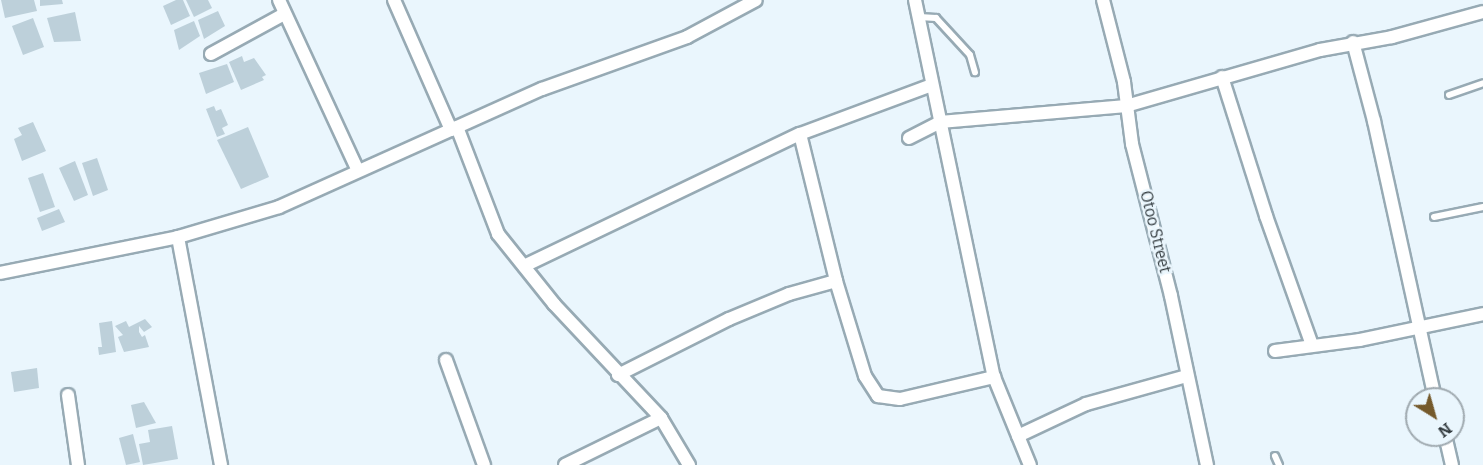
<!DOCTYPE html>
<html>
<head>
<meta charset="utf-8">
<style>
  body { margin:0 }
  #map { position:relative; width:1483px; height:465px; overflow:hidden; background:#eaf6fd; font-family:Bitter,serif }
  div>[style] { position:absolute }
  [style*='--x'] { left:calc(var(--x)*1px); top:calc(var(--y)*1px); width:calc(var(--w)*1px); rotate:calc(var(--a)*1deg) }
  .building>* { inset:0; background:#bdd0da }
  .roads { filter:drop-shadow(2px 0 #97aab4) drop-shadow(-2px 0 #97aab4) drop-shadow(0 2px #97aab4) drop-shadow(0 -2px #97aab4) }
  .service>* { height:6px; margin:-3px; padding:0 3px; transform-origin:3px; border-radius:3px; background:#fff }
  .minor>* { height:12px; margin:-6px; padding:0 6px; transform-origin:6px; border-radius:6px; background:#fff }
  span { translate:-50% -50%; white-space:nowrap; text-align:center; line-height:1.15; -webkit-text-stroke:5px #eaf6fd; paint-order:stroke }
  .street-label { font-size:16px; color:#30383c }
  .north { position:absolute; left:1405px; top:387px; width:60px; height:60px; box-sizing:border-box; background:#eaf6fd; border:2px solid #a0aab0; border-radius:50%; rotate:143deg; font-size:16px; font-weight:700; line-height:24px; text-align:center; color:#30383c }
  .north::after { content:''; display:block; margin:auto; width:21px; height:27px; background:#755a2c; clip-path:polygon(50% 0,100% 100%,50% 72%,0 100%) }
</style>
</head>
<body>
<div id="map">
  <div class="building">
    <div style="clip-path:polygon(1px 0,34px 0,37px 11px,5px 18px)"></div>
    <div style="clip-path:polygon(40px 0,62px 0,63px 4px,40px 6px)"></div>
    <div style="clip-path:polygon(176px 0,183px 0,190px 16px,171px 25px,163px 6px)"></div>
    <div style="clip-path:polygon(186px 0,208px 0,212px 8px,194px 17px)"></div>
    <div style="clip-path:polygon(218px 11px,225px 26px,204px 39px,198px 20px)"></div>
    <div style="clip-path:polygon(75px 12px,81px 41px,54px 42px,47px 18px)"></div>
    <div style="clip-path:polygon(33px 18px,44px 47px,23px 55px,12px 26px)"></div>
    <div style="clip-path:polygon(194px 21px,200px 36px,179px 50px,174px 30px)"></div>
    <div style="clip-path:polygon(242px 56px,244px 62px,254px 58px,266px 75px,262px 77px,264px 80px,241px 90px,229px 62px)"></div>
    <div style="clip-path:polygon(227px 64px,234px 82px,206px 94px,199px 73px)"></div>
    <div style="clip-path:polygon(214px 106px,216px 111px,221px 109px,228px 125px,222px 128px,225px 134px,217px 137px,206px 109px)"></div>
    <div style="clip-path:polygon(33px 122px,46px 151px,22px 161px,14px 139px,22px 135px,18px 128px)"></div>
    <div style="clip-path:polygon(248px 127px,269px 177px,241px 189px,217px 140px)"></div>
    <div style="clip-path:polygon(97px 158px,108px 190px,93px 196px,82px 163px)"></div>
    <div style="clip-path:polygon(75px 161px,88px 195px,74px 201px,59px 168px)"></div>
    <div style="clip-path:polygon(43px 173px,55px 207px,40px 212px,28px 178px)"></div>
    <div style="clip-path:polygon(59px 209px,65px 222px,42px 231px,37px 218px)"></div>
    <div style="clip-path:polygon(145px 319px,152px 327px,144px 332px,139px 326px,139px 332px,142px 337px,145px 335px,149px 347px,124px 352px,118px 337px,123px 335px,115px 326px,126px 321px,129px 327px)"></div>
    <div style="clip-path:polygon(112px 321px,116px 352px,99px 355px,98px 347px,102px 347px,99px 323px)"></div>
    <div style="clip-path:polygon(37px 368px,39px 388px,14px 392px,11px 372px)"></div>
    <div style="clip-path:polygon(144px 402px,156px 423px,136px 428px,131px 405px)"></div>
    <div style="clip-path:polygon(172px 426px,178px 459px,143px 465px,139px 444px,150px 442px,148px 430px)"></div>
    <div style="clip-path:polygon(133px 434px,140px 462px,126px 465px,119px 438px)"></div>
  </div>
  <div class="roads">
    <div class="service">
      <div style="--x:919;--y:17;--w:17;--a:3"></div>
      <div style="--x:936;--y:18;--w:50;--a:47.4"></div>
      <div style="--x:970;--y:55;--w:18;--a:74"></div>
      <div style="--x:1449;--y:95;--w:36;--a:-19"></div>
      <div style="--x:1434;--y:217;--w:50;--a:-11.5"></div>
      <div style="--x:1275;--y:456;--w:10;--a:66"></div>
    </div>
    <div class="minor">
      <div style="--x:279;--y:0;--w:186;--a:65.2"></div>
      <div style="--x:394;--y:0;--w:142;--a:66.3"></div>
      <div style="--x:915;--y:0;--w:385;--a:78.2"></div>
      <div style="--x:994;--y:377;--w:95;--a:67.8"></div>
      <div style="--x:1103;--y:0;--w:85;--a:75.6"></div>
      <div style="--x:1124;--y:82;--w:63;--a:82.6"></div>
      <div style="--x:1132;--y:144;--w:157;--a:75.6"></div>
      <div style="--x:1171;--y:296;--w:173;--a:78"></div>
      <div style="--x:1353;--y:42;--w:82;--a:75.1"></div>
      <div style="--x:1374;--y:121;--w:285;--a:77.6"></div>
      <div style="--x:211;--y:54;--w:83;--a:-28.7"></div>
      <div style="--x:1222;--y:77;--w:146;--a:72.4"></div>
      <div style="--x:1266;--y:216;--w:137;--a:70.4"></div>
      <div style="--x:457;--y:127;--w:115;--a:69"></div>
      <div style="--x:498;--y:234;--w:90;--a:51.3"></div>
      <div style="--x:554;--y:304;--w:156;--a:46.8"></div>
      <div style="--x:661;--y:418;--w:55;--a:59.2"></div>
      <div style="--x:800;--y:134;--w:151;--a:76.2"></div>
      <div style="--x:909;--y:138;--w:35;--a:-27"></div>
      <div style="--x:940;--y:122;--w:187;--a:-4.9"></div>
      <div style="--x:1126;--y:106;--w:202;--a:-16.1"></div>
      <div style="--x:1320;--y:50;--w:73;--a:-10.2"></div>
      <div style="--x:1392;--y:37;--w:94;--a:-15.4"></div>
      <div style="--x:524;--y:266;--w:306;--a:-25.6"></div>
      <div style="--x:800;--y:134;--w:141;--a:-20.4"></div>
      <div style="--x:0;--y:273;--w:182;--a:-11.4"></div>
      <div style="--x:1275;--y:351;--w:86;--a:-7.4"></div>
      <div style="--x:1360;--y:340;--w:126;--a:-11.9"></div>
      <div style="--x:446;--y:360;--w:112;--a:70.1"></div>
      <div style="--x:618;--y:375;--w:124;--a:-26.8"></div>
      <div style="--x:729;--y:319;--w:65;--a:-22.6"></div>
      <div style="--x:789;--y:294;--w:49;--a:-15.5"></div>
      <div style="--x:836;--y:281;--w:99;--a:73"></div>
      <div style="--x:865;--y:376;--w:24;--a:57"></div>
      <div style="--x:878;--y:396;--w:22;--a:8"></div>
      <div style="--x:900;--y:399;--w:97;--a:-13.2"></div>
      <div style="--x:68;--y:395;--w:71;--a:81.9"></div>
      <div style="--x:1445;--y:435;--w:31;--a:77"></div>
      <div style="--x:1018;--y:436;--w:75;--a:-25.2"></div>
      <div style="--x:1086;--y:404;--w:105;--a:-15.5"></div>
      <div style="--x:221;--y:465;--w:232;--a:-100.7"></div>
      <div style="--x:178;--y:237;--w:105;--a:-16.5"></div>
      <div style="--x:279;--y:207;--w:288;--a:-24.2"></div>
      <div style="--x:542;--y:89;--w:154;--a:-19.7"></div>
      <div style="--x:687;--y:37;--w:78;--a:-28.2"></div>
      <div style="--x:565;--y:465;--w:107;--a:-26.1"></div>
    </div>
  </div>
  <div class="street-label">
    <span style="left:1155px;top:232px;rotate:76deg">Otoo Street</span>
  </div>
  <div class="north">N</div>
</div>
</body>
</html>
